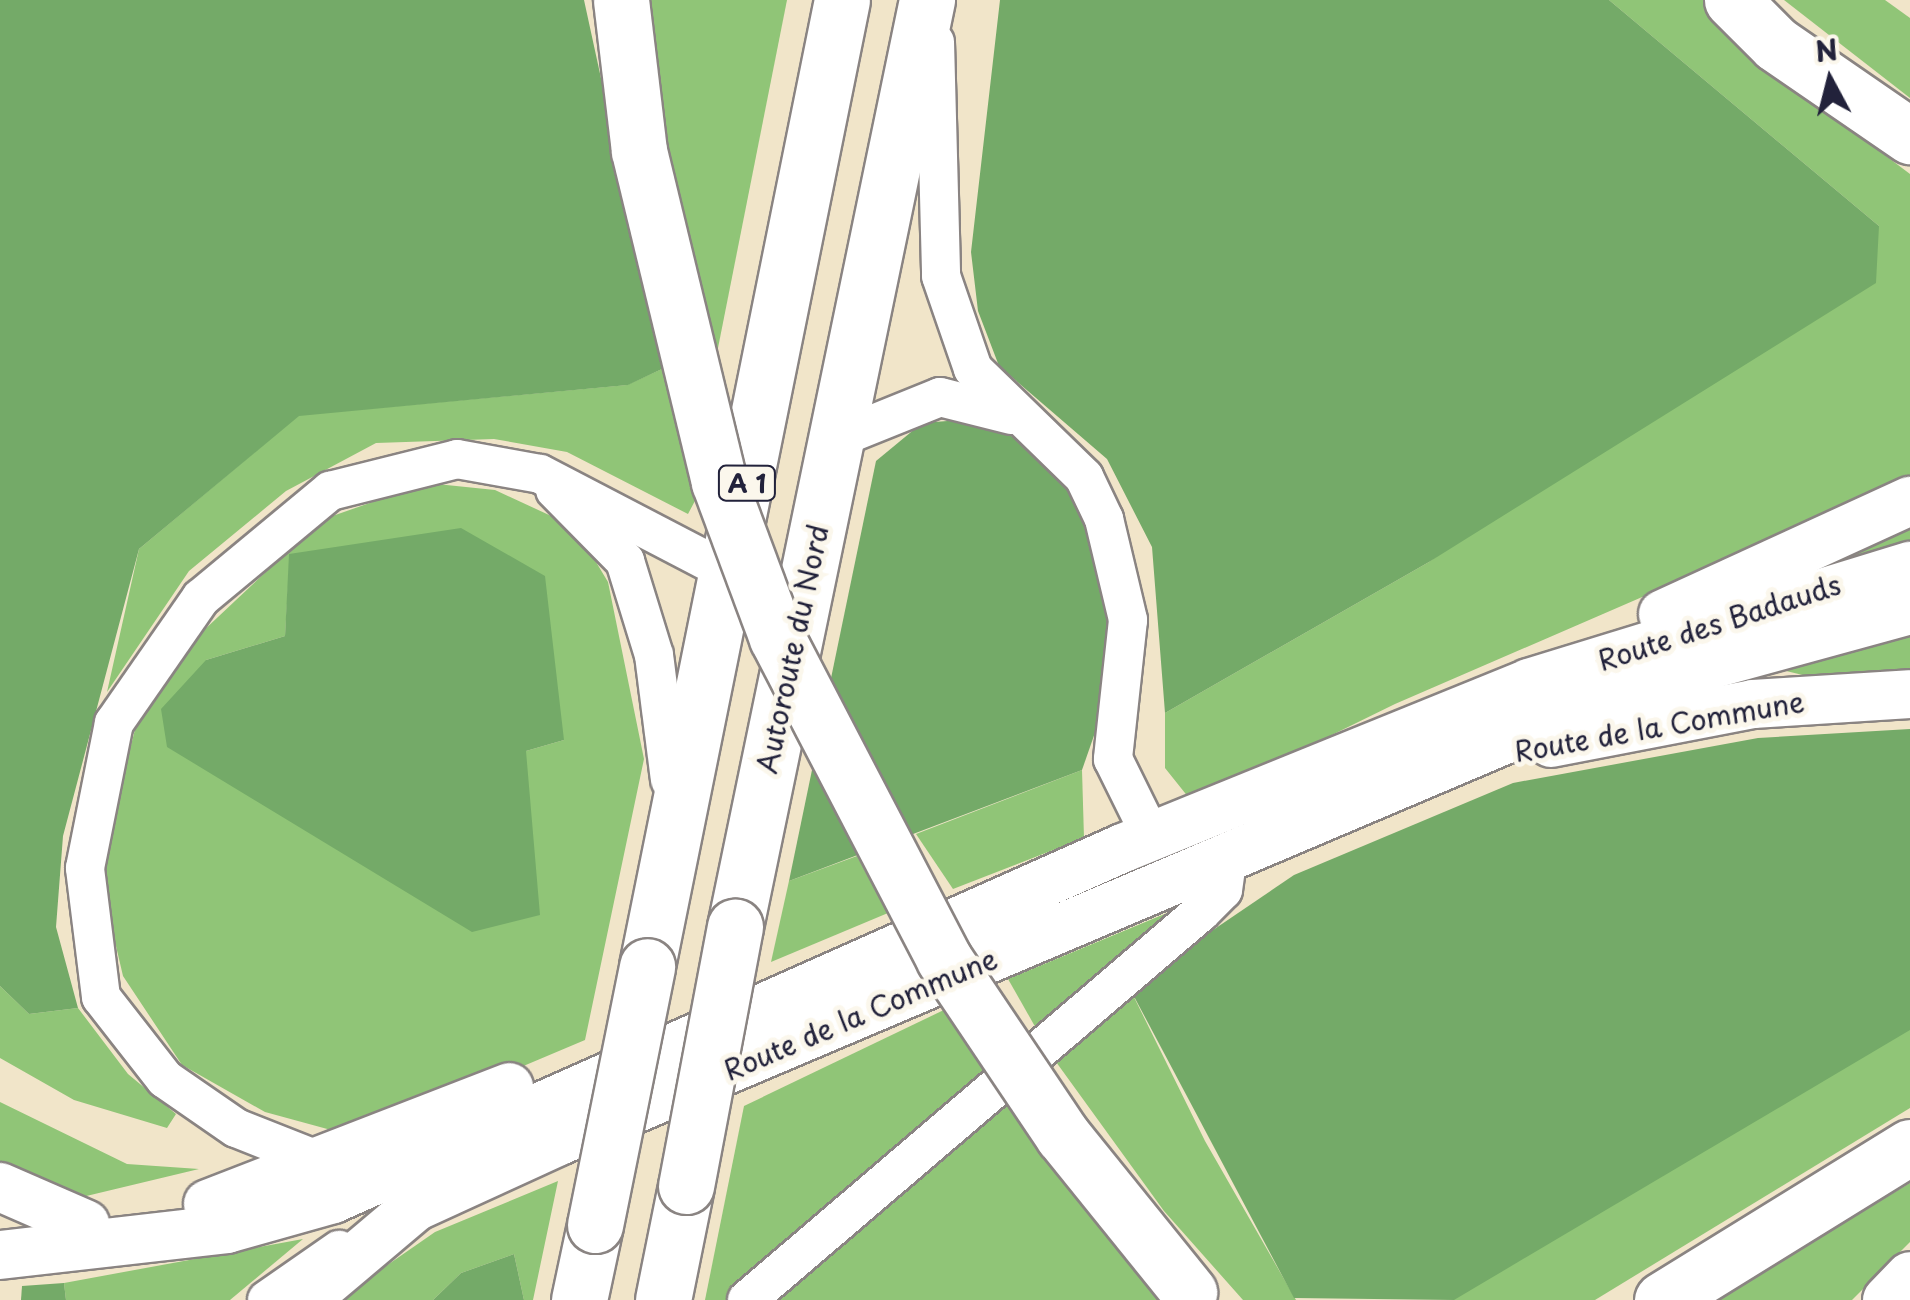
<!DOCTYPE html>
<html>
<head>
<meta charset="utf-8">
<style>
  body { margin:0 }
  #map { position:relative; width:1910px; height:1300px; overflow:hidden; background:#f1e5c9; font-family:"Playpen Sans",sans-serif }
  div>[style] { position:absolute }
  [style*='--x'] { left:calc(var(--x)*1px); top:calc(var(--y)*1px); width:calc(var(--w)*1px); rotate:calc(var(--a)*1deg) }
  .green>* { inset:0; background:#90c577 }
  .forest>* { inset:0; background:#74aa68 }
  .roads { filter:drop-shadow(2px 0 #8a8482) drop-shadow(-2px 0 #8a8482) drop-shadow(0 2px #8a8482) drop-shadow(0 -2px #8a8482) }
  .minor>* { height:38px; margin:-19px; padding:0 19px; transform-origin:19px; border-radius:19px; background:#fff }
  .major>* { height:48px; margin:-24px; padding:0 24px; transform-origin:24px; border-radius:24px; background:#fff }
  .highway>* { height:55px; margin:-27.5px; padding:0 27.5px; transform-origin:27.5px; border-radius:27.5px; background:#fff }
  .bridges { filter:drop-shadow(2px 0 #8a8482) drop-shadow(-2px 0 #8a8482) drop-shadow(0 2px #8a8482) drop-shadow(0 -2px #8a8482) }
  .highway-bridge>* { height:55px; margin:-27.5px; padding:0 27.5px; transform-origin:27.5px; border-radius:27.5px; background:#fff }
  span { translate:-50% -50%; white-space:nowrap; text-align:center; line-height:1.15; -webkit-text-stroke:10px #fbf7ec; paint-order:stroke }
  .shield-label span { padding:2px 8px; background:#fbf7ec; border:2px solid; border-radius:8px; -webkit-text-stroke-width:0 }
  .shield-label { font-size:25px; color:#22223b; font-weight:700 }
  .street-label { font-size:28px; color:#22223b }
  .north { position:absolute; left:1780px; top:30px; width:100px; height:100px; -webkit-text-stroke:8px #fbf7ec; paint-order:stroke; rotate:353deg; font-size:28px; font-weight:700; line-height:40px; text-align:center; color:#22223b }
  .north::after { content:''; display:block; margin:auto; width:35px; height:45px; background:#22223b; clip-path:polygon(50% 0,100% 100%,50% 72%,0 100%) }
</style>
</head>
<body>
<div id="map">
  <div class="green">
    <div style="clip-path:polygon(649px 0,787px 0,717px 353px,670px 157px)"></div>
    <div style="clip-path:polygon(1609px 0,1707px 0,1777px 74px,1910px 174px,1910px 481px,1395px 704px,1193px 803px,1165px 768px,1165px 713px,1429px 562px,1879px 226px)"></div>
    <div style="clip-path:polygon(1784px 0,1885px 0,1910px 18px,1910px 98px)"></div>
    <div style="clip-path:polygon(664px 368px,697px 497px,688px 514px,567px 452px,494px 439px,376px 443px,286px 491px,189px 571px,107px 692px,139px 549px,299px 415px,627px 385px)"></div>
    <div style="clip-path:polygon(evenodd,427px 483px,495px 490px,575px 527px,608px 582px,644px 759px,585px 1040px,389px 1123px,331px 1130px,265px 1112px,182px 1065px,123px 976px,105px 899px,105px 846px,139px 714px,168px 664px,321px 520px,427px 483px,290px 554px,564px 740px,526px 751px,206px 660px,285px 636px,290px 554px)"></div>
    <div style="clip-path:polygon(1910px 514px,1910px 544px,1752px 588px)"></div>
    <div style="clip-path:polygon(1910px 623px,1910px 671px,1815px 678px,1774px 668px)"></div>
    <div style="clip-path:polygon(1082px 770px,1084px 838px,953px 889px,916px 834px)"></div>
    <div style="clip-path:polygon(857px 856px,888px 913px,771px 962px,789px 881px)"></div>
    <div style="clip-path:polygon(1179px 908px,1037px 1030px,1008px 979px)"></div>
    <div style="clip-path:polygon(0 986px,29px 1014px,78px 1008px,128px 1074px,176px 1114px,167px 1128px,74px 1100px,0 1058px)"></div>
    <div style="clip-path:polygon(1129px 987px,1205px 1141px,1296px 1300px,1243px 1300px,1164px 1211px,1051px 1055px)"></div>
    <div style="clip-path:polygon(948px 1008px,990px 1073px,732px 1300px,705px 1300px,744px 1106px)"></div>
    <div style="clip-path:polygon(1910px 1024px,1910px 1108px,1595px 1300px,1452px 1300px)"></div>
    <div style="clip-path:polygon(1010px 1096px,1168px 1300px,766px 1300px)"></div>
    <div style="clip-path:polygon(0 1102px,127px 1164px,199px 1169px,78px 1198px,0 1168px)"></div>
    <div style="clip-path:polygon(558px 1181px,533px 1300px,524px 1300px,514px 1254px,461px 1273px,433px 1300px,337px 1300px,435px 1232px)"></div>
    <div style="clip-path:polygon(1910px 1183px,1910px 1242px,1852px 1300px,1714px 1300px)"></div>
    <div style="clip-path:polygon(303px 1239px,230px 1300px,66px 1300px,64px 1283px)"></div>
  </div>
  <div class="forest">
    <div style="clip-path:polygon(0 0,584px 0,664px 368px,628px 385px,299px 416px,139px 549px,63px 836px,56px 927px,78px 1008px,29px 1014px,0 986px)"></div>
    <div style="clip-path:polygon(1000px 0,1609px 0,1879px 226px,1876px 283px,1429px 562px,1165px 713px,1152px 547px,1107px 459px,999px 366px,978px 311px,971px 252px)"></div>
    <div style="clip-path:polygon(960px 420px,1014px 437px,1056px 466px,1097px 547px,1110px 627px,1105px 704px,1082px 770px,789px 881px,876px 461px,922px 423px)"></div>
    <div style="clip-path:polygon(461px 528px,545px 576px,564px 740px,526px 751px,540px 915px,472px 932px,167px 747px,161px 709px,206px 660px,285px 636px,289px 554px)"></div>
    <div style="clip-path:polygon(1910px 729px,1910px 1030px,1454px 1300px,1294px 1298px,1129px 987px,1294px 875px,1513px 783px,1758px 738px)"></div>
    <div style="clip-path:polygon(514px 1254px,524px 1300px,433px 1300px,461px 1273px)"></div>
    <div style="clip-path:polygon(64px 1283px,66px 1300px,21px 1300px,22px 1286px)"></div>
  </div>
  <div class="roads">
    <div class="minor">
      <div style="--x:935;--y:42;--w:234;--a:88.5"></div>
      <div style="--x:941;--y:276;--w:98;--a:71"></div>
      <div style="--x:973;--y:369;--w:155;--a:44.2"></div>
      <div style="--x:1084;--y:477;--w:47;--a:64.5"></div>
      <div style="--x:1104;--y:519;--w:104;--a:76.6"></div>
      <div style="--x:1128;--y:620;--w:140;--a:96.2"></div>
      <div style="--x:1113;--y:759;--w:86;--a:63.7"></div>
      <div style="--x:836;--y:439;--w:112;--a:-22"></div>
      <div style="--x:940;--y:397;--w:73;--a:14.2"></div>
      <div style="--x:555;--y:490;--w:100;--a:45.4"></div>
      <div style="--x:625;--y:561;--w:98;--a:72.9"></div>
      <div style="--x:654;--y:655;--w:126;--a:82.7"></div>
      <div style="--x:322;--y:1162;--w:92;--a:-158.4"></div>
      <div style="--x:236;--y:1128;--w:86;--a:-145.4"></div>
      <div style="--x:165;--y:1079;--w:104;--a:-128"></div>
      <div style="--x:101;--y:997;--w:130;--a:-97.1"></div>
      <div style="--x:85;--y:868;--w:148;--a:-78.7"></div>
      <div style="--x:114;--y:723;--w:152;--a:-55.2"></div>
      <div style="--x:201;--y:598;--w:168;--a:-39.7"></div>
      <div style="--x:330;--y:491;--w:131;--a:-14.1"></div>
      <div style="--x:457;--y:459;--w:84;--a:10.2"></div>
      <div style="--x:540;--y:474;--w:214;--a:27.5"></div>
      <div style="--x:267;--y:1300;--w:88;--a:-34.8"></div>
      <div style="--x:747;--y:1300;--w:597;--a:-40.52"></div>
      <div style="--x:1201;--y:912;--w:31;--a:-45"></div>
      <div style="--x:1223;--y:890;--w:36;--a:-82"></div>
    </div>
    <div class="major">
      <div style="--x:1663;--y:614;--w:272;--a:-24.6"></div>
      <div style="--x:1551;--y:743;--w:206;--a:-10.9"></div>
      <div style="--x:1753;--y:704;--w:157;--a:-3.6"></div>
      <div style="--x:0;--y:1187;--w:93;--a:23.5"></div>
      <div style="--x:208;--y:1204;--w:323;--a:-21.2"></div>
      <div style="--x:0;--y:1255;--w:228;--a:-6.5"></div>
      <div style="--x:227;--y:1229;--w:110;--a:-15.8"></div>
      <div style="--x:333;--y:1199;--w:864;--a:-23.96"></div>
      <div style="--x:1123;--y:848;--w:438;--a:-22.1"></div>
      <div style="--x:1529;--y:683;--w:399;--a:-17.1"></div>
      <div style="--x:305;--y:1300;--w:144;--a:-40.2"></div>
      <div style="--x:415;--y:1207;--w:158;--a:-24.6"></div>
      <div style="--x:559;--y:1141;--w:1162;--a:-22.99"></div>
      <div style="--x:1629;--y:687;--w:291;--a:-15.3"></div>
      <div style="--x:1887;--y:1300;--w:33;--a:-46"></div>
    </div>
    <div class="highway">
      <div style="--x:1732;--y:0;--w:62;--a:45"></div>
      <div style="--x:1776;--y:44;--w:163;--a:34.5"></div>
      <div style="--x:735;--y:927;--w:947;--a:-78.3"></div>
      <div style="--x:647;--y:966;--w:985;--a:-78.59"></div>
      <div style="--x:579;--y:1300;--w:77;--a:-78"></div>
      <div style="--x:663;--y:1300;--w:116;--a:-78.6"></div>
      <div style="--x:1662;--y:1300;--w:291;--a:-31.7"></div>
    </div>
  </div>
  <div class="bridges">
    <div class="highway-bridge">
      <div style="--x:621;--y:0;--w:152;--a:83.2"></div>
      <div style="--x:639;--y:151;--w:341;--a:76.4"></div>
      <div style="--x:719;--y:482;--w:166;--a:69.6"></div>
      <div style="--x:777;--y:638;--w:362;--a:62.5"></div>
      <div style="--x:944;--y:959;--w:213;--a:56.1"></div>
      <div style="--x:1063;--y:1136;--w:201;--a:51.1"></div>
      <div style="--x:686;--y:1186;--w:264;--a:-79.3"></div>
      <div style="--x:595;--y:1225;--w:264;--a:-78.6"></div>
    </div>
  </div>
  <div class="shield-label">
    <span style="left:747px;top:483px">A 1</span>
  </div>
  <div class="street-label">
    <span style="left:1719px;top:622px;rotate:-18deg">Route des Badauds</span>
    <span style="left:792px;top:649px;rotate:-78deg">Autoroute du Nord</span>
    <span style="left:1659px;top:726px;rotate:-10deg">Route de la Commune</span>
    <span style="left:860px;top:1014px;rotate:-23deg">Route de la Commune</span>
  </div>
  <div class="north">N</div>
</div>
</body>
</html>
